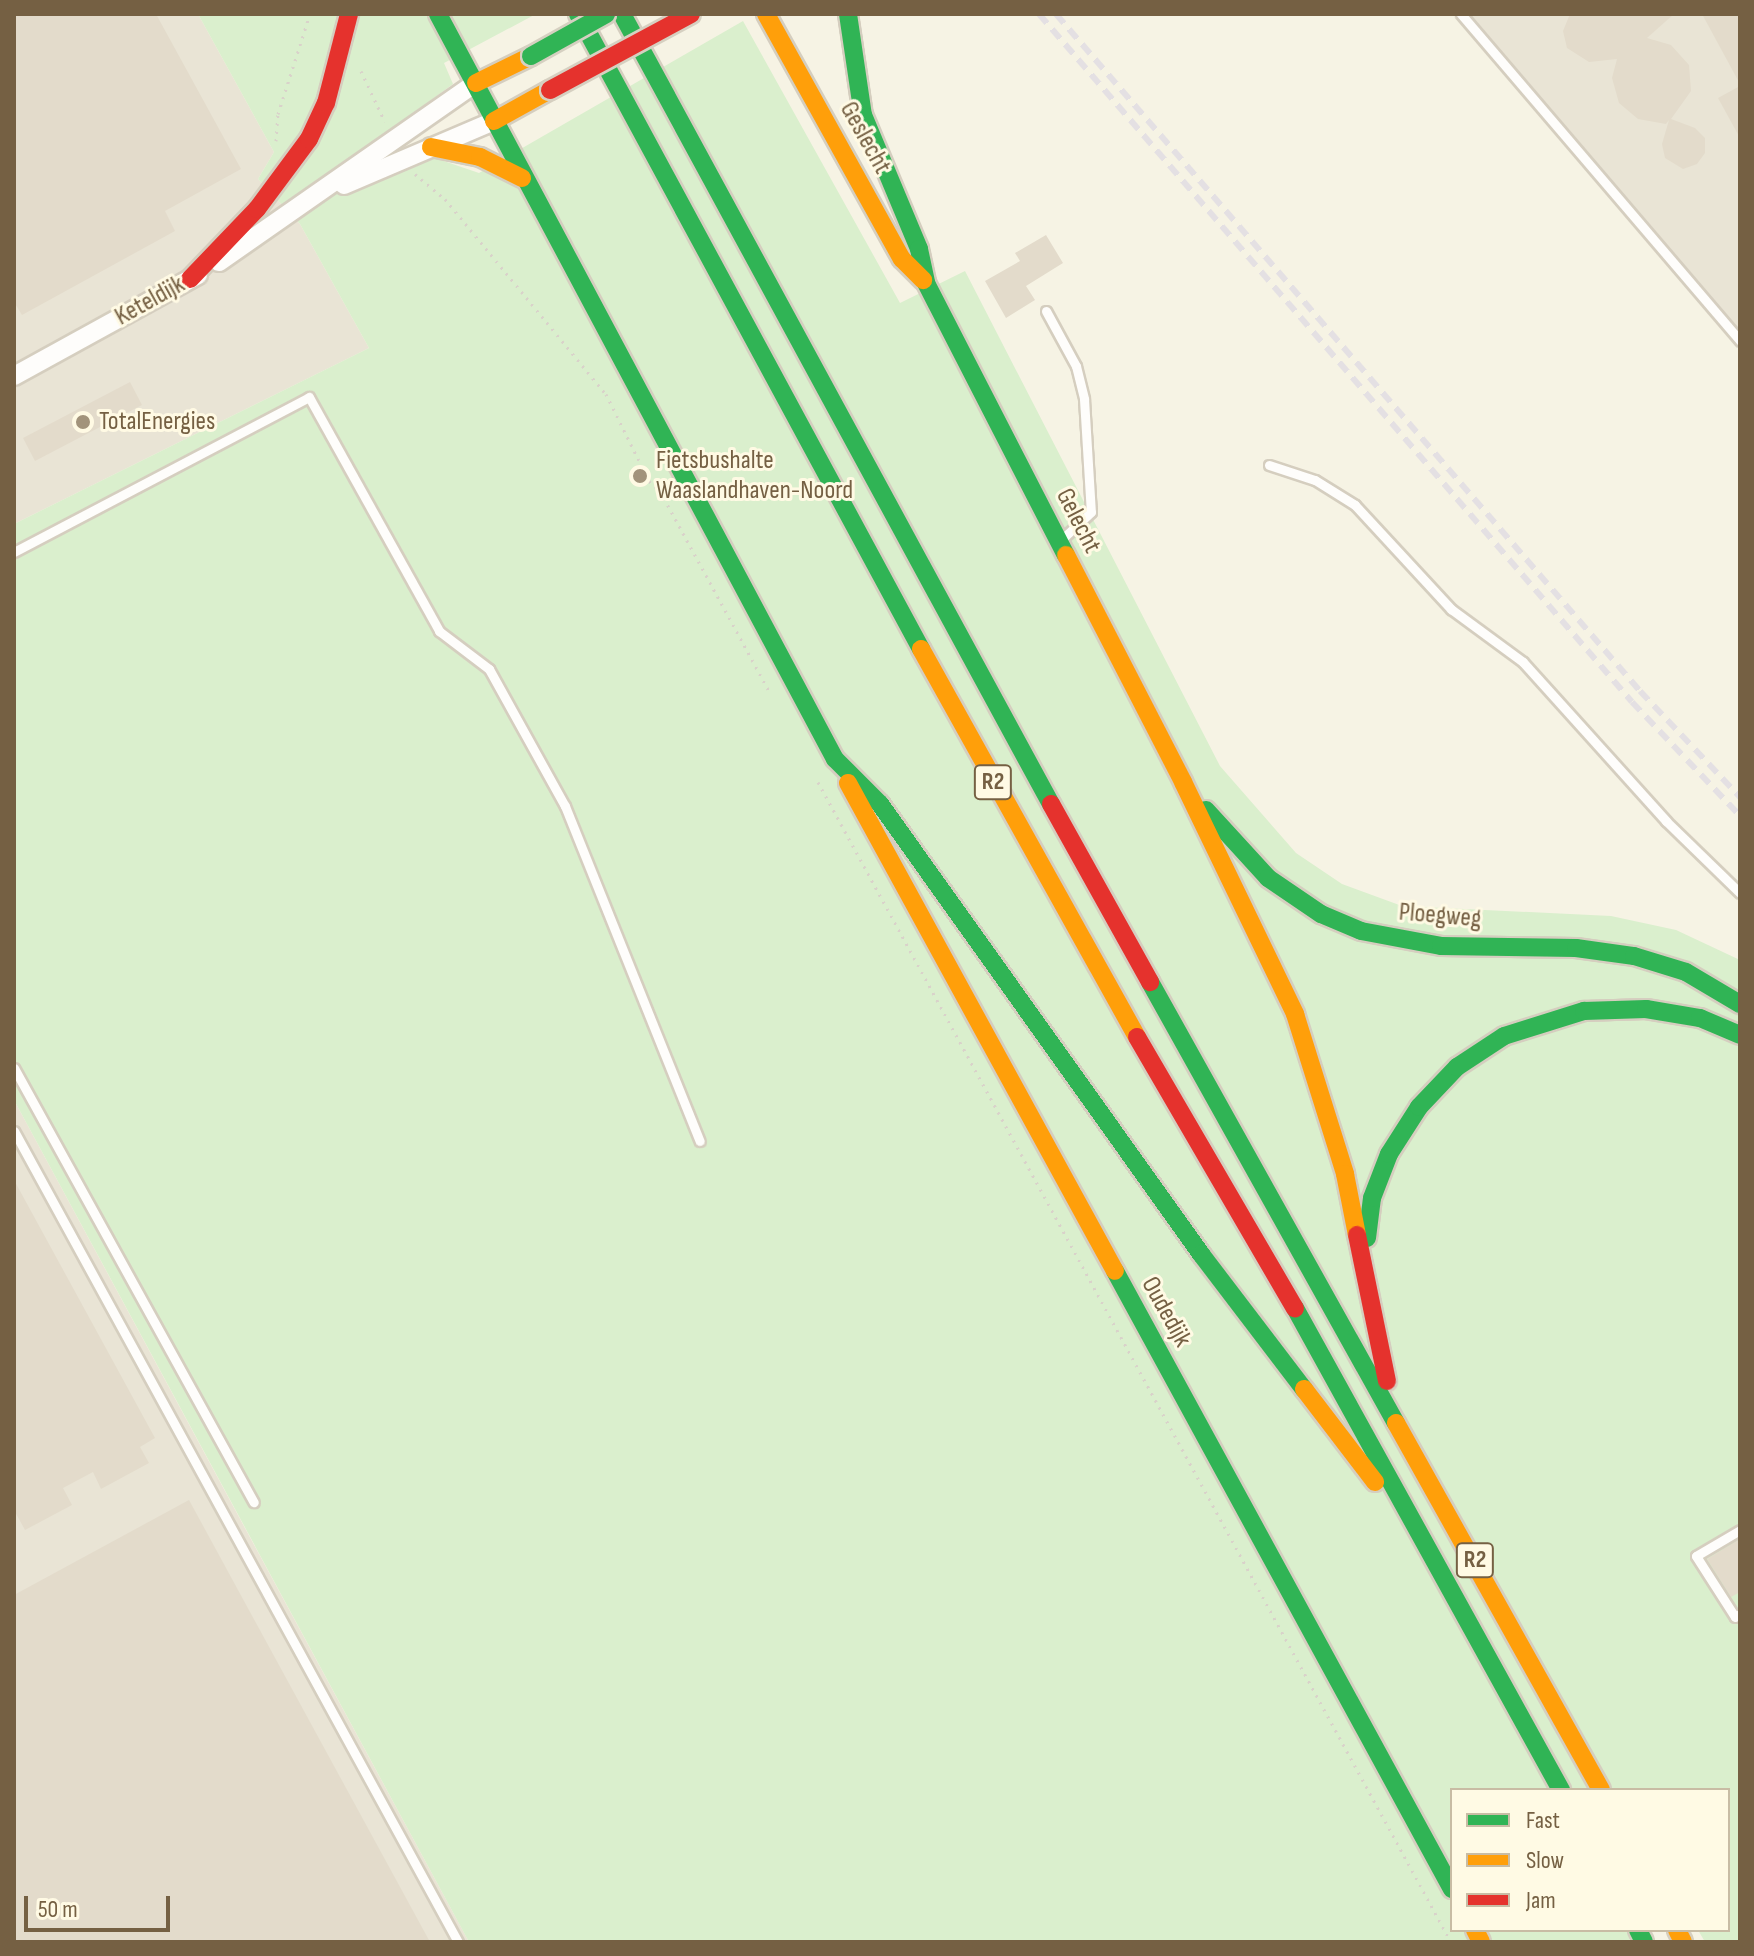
<!DOCTYPE html>
<html>
<head>
<meta charset="utf-8">
<style>
  body { margin:0 }
  #map { position:relative; width:1754px; height:1956px; overflow:hidden; background:#f6f3e4; font-family:"Sofia Sans Condensed",sans-serif }
  div>[style] { position:absolute }
  [style*='--x'] { left:calc(var(--x)*1px); top:calc(var(--y)*1px); width:calc(var(--w)*1px); rotate:calc(var(--a)*1deg) }
  .industrial>* { inset:0; background:#e9e4d5 }
  .green>* { inset:0; background:#daefcd }
  .building>* { inset:0; background:#e3dbcb }
  .path>* { height:3px; margin-top:-1.5px; transform-origin:0; background:repeating-linear-gradient(90deg,#d9d2ca 0 2px,transparent 0 8px) }
  .roads { filter:drop-shadow(2px 0 #d5cebf) drop-shadow(-2px 0 #d5cebf) drop-shadow(0 2px #d5cebf) drop-shadow(0 -2px #d5cebf) }
  .lane>* { height:9px; margin:-4.5px; padding:0 4.5px; transform-origin:4.5px; border-radius:4.5px; background:#fefdfb }
  .street>* { height:18px; margin:-9px; padding:0 9px; transform-origin:9px; border-radius:9px; background:#fefdfb }
  .fast>* { height:18px; margin:-9px; padding:0 9px; transform-origin:9px; border-radius:9px; background:#30b455 }
  .slow>* { height:18px; margin:-9px; padding:0 9px; transform-origin:9px; border-radius:9px; background:#ff9f0a }
  .jam>* { height:18px; margin:-9px; padding:0 9px; transform-origin:9px; border-radius:9px; background:#e5322d }
  .rail>* { height:6px; margin-top:-3px; transform-origin:0; background:repeating-linear-gradient(90deg,#e4e0e3 0 12px,transparent 0 20px) }
  .bridges { filter:drop-shadow(2px 0 #d6d0c1) drop-shadow(-2px 0 #d6d0c1) drop-shadow(0 2px #d6d0c1) drop-shadow(0 -2px #d6d0c1) }
  .fast-bridge>* { height:18px; margin:-9px; padding:0 9px; transform-origin:9px; border-radius:9px; background:#30b455 }
  .jam-bridge>* { height:18px; margin:-9px; padding:0 9px; transform-origin:9px; border-radius:9px; background:#e5322d }
  .dots>* { width:22px; height:22px; translate:-50% -50%; box-sizing:border-box; border:4px solid #fffae4; border-radius:50% }
  span { translate:-50% -50%; white-space:nowrap; text-align:center; line-height:1.15; -webkit-text-stroke:6px #fffae4; paint-order:stroke }
  .shield-label span { padding:2px 6px; background:#fffae4; border:2px solid; border-radius:6px; -webkit-text-stroke-width:0 }
  .shield-label { font-size:24px; color:#756043; font-weight:700 }
  .street-label { font-size:26px; color:#756043 }
  .poi-label { font-size:26px; color:#756043 }
  .left { translate:0 -50%; text-align:left }
  .frame { position:absolute; inset:0; border:16px solid #756043; pointer-events:none }
  .legend { position:absolute; left:1450px; top:1788px; width:280px; height:144px; box-sizing:border-box; background:#fffae4; border:2px solid #c8bca4; margin:0; padding:10px 14px; list-style:none; font-size:24px; color:#756043 }
  .legend li { display:flex; align-items:center; gap:16px; height:40px }
  .legend b { width:40px; border:2px solid #c8bca4 }
  .scale { position:absolute; left:24px; top:1896px; width:146px; height:36px; box-sizing:border-box; border:4px solid #756043; border-top:0; padding-left:10px; font-size:24px; line-height:28px; white-space:nowrap; color:#756043; -webkit-text-stroke:6px #fffae4; paint-order:stroke }
</style>
</head>
<body>
<div id="map">
  <div class="industrial">
    <div style="clip-path:polygon(14px 14px,198px 14px,274px 152px,258px 179px,300px 224px,369px 348px,14px 524px)"></div>
    <div style="clip-path:polygon(1456px 14px,1740px 14px,1740px 342px,1588px 167px)"></div>
    <div style="clip-path:polygon(14px 1100px,239px 1517px,469px 1942px,14px 1942px)"></div>
  </div>
  <div class="green">
    <div style="clip-path:polygon(198px 14px,536px 14px,444px 63px,453px 84px,374px 142px,393px 172px,435px 158px,479px 173px,743px 21px,900px 303px,965px 271px,1220px 766px,1296px 853px,1342px 884px,1402px 906px,1611px 916px,1676px 930px,1740px 960px,1740px 1942px,1705px 1942px,1698px 1930px,1728px 1930px,1728px 1790px,1452px 1790px,1452px 1930px,1647px 1930px,1625px 1942px,469px 1942px,14px 1100px,14px 524px,369px 348px,300px 224px,258px 179px,274px 152px)"></div>
  </div>
  <div class="building">
    <div style="clip-path:polygon(14px 14px,156px 14px,241px 169px,165px 211px,175px 231px,22px 315px,14px 302px)"></div>
    <div style="clip-path:polygon(1570px 14px,1674px 14px,1647px 38px,1671px 45px,1689px 65px,1691px 91px,1671px 119px,1695px 128px,1705px 138px,1705px 153px,1697px 164px,1683px 169px,1665px 158px,1662px 144px,1669px 120px,1666px 124px,1638px 119px,1619px 103px,1612px 78px,1617px 59px,1589px 62px,1567px 48px,1563px 31px)"></div>
    <div style="clip-path:polygon(1702px 14px,1740px 14px,1740px 84px)"></div>
    <div style="clip-path:polygon(1740px 86px,1740px 138px,1718px 98px)"></div>
    <div style="clip-path:polygon(1046px 235px,1063px 263px,1026px 286px,1035px 300px,1006px 318px,985px 281px,1020px 261px,1015px 253px)"></div>
    <div style="clip-path:polygon(130px 382px,142px 405px,35px 461px,23px 438px)"></div>
    <div style="clip-path:polygon(14px 1180px,155px 1438px,140px 1447px,149px 1463px,101px 1489px,93px 1472px,63px 1488px,72px 1505px,25px 1530px,14px 1510px)"></div>
    <div style="clip-path:polygon(189px 1500px,430px 1942px,14px 1942px,14px 1595px)"></div>
    <div style="clip-path:polygon(1740px 1539px,1740px 1592px,1731px 1597px,1707px 1559px)"></div>
  </div>
  <div class="path">
    <div style="--x:361;--y:71;--w:56;--a:64.8"></div>
    <div style="--x:276;--y:141;--w:27;--a:-86"></div>
    <div style="--x:278;--y:114;--w:105;--a:-72.3"></div>
    <div style="--x:415;--y:174;--w:39;--a:40"></div>
    <div style="--x:445;--y:199;--w:253;--a:50.5"></div>
    <div style="--x:606;--y:394;--w:97;--a:63.7"></div>
    <div style="--x:649;--y:481;--w:15;--a:42"></div>
    <div style="--x:660;--y:491;--w:228;--a:61.4"></div>
    <div style="--x:818;--y:782;--w:1321;--a:61.38"></div>
  </div>
  <div class="roads">
    <div class="lane">
      <div style="--x:1461;--y:14;--w:430;--a:49.5"></div>
      <div style="--x:1046;--y:311;--w:63;--a:61.4"></div>
      <div style="--x:1076;--y:366;--w:34;--a:76"></div>
      <div style="--x:1084;--y:399;--w:113;--a:86.5"></div>
      <div style="--x:1091;--y:512;--w:40;--a:137"></div>
      <div style="--x:1269;--y:465;--w:48;--a:18.1"></div>
      <div style="--x:1315;--y:480;--w:47;--a:32"></div>
      <div style="--x:1355;--y:505;--w:142;--a:47.3"></div>
      <div style="--x:1451;--y:609;--w:89;--a:36.4"></div>
      <div style="--x:1523;--y:662;--w:214;--a:48"></div>
      <div style="--x:1666;--y:821;--w:103;--a:44.2"></div>
      <div style="--x:14;--y:552;--w:333;--a:-27.7"></div>
      <div style="--x:309;--y:397;--w:268;--a:60.9"></div>
      <div style="--x:439;--y:631;--w:63;--a:37.2"></div>
      <div style="--x:489;--y:669;--w:157;--a:61"></div>
      <div style="--x:565;--y:806;--w:361;--a:68.1"></div>
      <div style="--x:14;--y:1068;--w:496;--a:61.1"></div>
      <div style="--x:14;--y:1131;--w:925;--a:61.3"></div>
      <div style="--x:1740;--y:1530;--w:51;--a:149.4"></div>
      <div style="--x:1696;--y:1556;--w:72;--a:57.4"></div>
      <div style="--x:1735;--y:1617;--w:6;--a:-31"></div>
    </div>
    <div class="street">
      <div style="--x:344;--y:185;--w:163;--a:-23.1"></div>
      <div style="--x:219;--y:262;--w:313;--a:-34.9"></div>
      <div style="--x:14;--y:376;--w:210;--a:-28.8"></div>
    </div>
    <div class="fast">
      <div style="--x:438;--y:14;--w:844;--a:61.95"></div>
      <div style="--x:578;--y:14;--w:722;--a:61.62"></div>
      <div style="--x:622;--y:14;--w:899;--a:61.5"></div>
      <div style="--x:848;--y:14;--w:102;--a:81.6"></div>
      <div style="--x:863;--y:115;--w:145;--a:67.3"></div>
      <div style="--x:919;--y:249;--w:35;--a:78"></div>
      <div style="--x:926;--y:283;--w:306;--a:62.8"></div>
      <div style="--x:835;--y:759;--w:64;--a:45"></div>
      <div style="--x:880;--y:804;--w:553;--a:54.5"></div>
      <div style="--x:1201;--y:1254;--w:170;--a:52.7"></div>
      <div style="--x:1206;--y:810;--w:92;--a:47.6"></div>
      <div style="--x:1268;--y:878;--w:64;--a:34.2"></div>
      <div style="--x:1321;--y:914;--w:43;--a:23"></div>
      <div style="--x:1361;--y:931;--w:81;--a:10.6"></div>
      <div style="--x:1441;--y:946;--w:135;--a:0.8"></div>
      <div style="--x:1576;--y:948;--w:59;--a:7.9"></div>
      <div style="--x:1634;--y:956;--w:54;--a:17.1"></div>
      <div style="--x:1686;--y:972;--w:63;--a:30.7"></div>
      <div style="--x:1150;--y:982;--w:505;--a:60.85"></div>
      <div style="--x:1367;--y:1238;--w:40;--a:-82.9"></div>
      <div style="--x:1372;--y:1198;--w:47;--a:-68.9"></div>
      <div style="--x:1389;--y:1154;--w:56;--a:-57.4"></div>
      <div style="--x:1419;--y:1107;--w:55;--a:-46.5"></div>
      <div style="--x:1457;--y:1067;--w:56;--a:-33.4"></div>
      <div style="--x:1504;--y:1036;--w:84;--a:-17.4"></div>
      <div style="--x:1584;--y:1011;--w:62;--a:-1.8"></div>
      <div style="--x:1646;--y:1009;--w:55;--a:9.5"></div>
      <div style="--x:1700;--y:1018;--w:43;--a:23"></div>
      <div style="--x:1115;--y:1271;--w:704;--a:61.4"></div>
      <div style="--x:1295;--y:1308;--w:551;--a:61.11"></div>
      <div style="--x:1638;--y:1930;--w:13;--a:63"></div>
    </div>
    <div class="slow">
      <div style="--x:766;--y:14;--w:280;--a:61"></div>
      <div style="--x:902;--y:259;--w:30;--a:45"></div>
      <div style="--x:476;--y:83;--w:61;--a:-26.1"></div>
      <div style="--x:494;--y:121;--w:64;--a:-29"></div>
      <div style="--x:431;--y:147;--w:50;--a:11.5"></div>
      <div style="--x:480;--y:157;--w:47;--a:26.6"></div>
      <div style="--x:1066;--y:555;--w:255;--a:62.7"></div>
      <div style="--x:921;--y:649;--w:444;--a:60.9"></div>
      <div style="--x:1183;--y:782;--w:258;--a:64.2"></div>
      <div style="--x:1295;--y:1014;--w:168;--a:72.6"></div>
      <div style="--x:1345;--y:1174;--w:62;--a:78.9"></div>
      <div style="--x:848;--y:783;--w:556;--a:61.32"></div>
      <div style="--x:1304;--y:1389;--w:117;--a:52.6"></div>
      <div style="--x:1396;--y:1423;--w:420;--a:60.8"></div>
      <div style="--x:1475;--y:1930;--w:13;--a:63"></div>
      <div style="--x:1677;--y:1930;--w:13;--a:63"></div>
    </div>
    <div class="jam">
      <div style="--x:190;--y:279;--w:97;--a:-46.3"></div>
      <div style="--x:257;--y:209;--w:87;--a:-53.4"></div>
      <div style="--x:309;--y:139;--w:40;--a:-65"></div>
      <div style="--x:326;--y:103;--w:92;--a:-75.5"></div>
      <div style="--x:1051;--y:804;--w:204;--a:60.9"></div>
      <div style="--x:1137;--y:1037;--w:314;--a:59.8"></div>
      <div style="--x:1357;--y:1235;--w:149;--a:78.4"></div>
    </div>
  </div>
  <div class="rail">
    <div style="--x:1039;--y:14;--w:908;--a:49.24"></div>
    <div style="--x:1632;--y:702;--w:157;--a:46.5"></div>
    <div style="--x:1056;--y:14;--w:894;--a:49.22"></div>
    <div style="--x:1640;--y:691;--w:146;--a:46.7"></div>
  </div>
  <div class="bridges">
    <div class="fast-bridge">
      <div style="--x:531;--y:56;--w:86;--a:-29.2"></div>
    </div>
    <div class="jam-bridge">
      <div style="--x:550;--y:90;--w:160;--a:-28.3"></div>
    </div>
  </div>
  <div class="dots">
    <div style="left:83px;top:422px;background:#a2937b"></div>
    <div style="left:640px;top:476px;background:#a2937b"></div>
  </div>
  <div class="shield-label">
    <span style="left:993px;top:782px">R2</span>
    <span style="left:1475px;top:1560px">R2</span>
  </div>
  <div class="street-label">
    <span style="left:865px;top:138px;rotate:61deg">Geslecht</span>
    <span style="left:150px;top:301px;rotate:-29deg">Keteldijk</span>
    <span style="left:1078px;top:521px;rotate:63deg">Gelecht</span>
    <span style="left:1440px;top:916px;rotate:5deg">Ploegweg</span>
    <span style="left:1166px;top:1312px;rotate:61deg">Oudedijk</span>
  </div>
  <div class="poi-label">
    <span class="left" style="left:99px;top:422px">TotalEnergies</span>
    <span class="left" style="left:656px;top:476px">Fietsbushalte<br>Waaslandhaven-Noord</span>
  </div>
  <div class="frame"></div>
  <ul class="legend">
  <li><b style="height:10px;background:#30b455"></b>Fast</li>
  <li><b style="height:10px;background:#ff9f0a"></b>Slow</li>
  <li><b style="height:10px;background:#e5322d"></b>Jam</li>
  </ul>
  <div class="scale">50 m</div>
</div>
</body>
</html>
